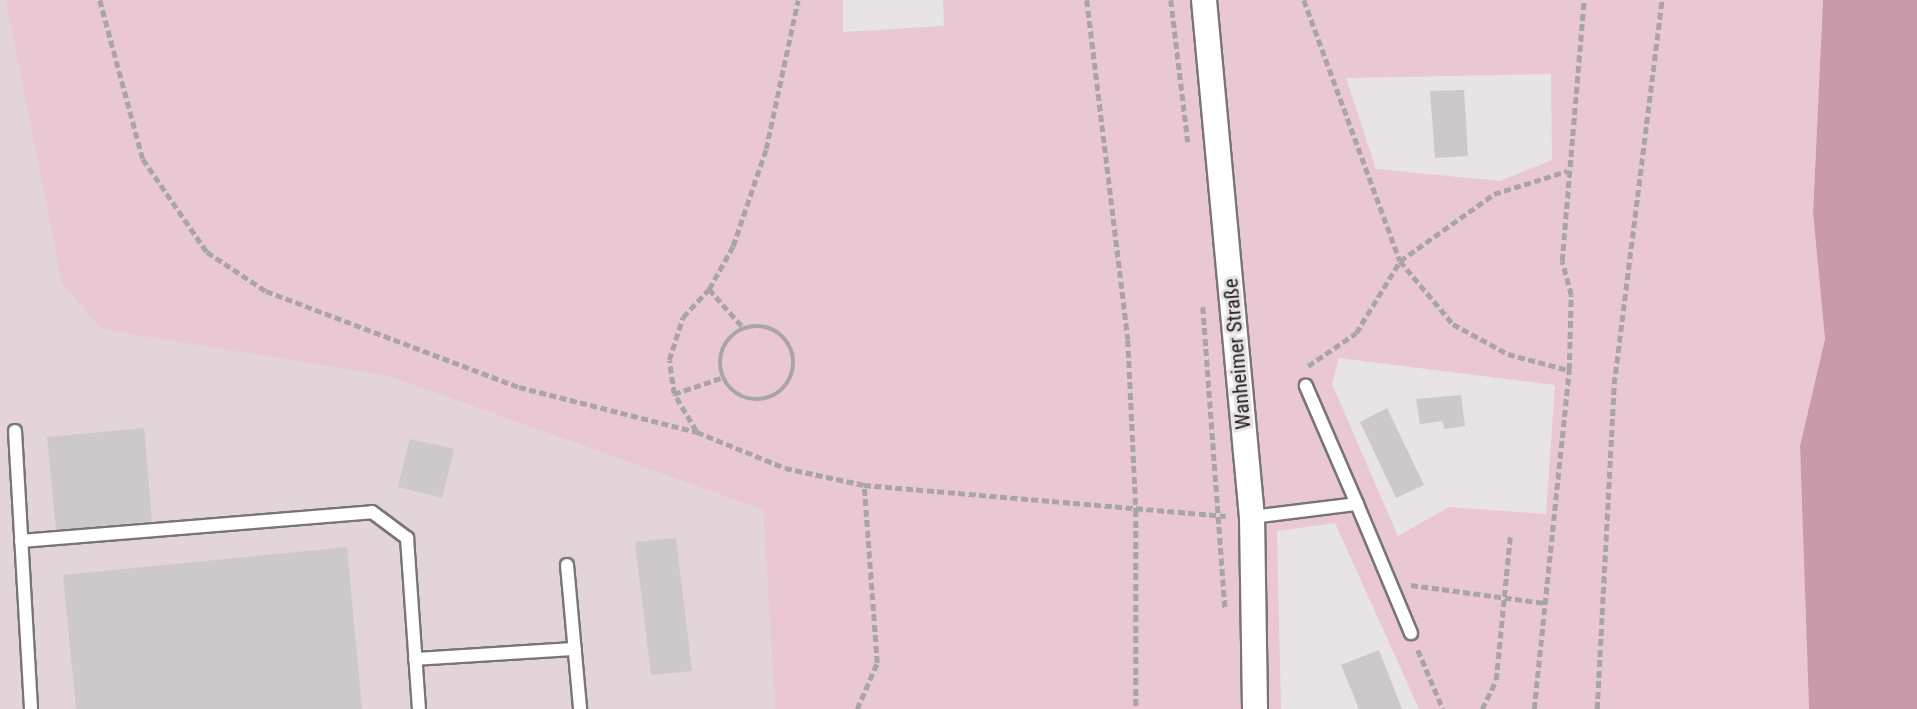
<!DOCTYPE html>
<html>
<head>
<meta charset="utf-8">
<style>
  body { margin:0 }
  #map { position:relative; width:1917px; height:709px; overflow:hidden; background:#e8e3e4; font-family:"Roboto Condensed",sans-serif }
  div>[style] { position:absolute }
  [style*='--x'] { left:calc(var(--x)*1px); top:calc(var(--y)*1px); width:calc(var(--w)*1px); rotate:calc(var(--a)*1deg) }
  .built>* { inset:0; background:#e2d4d8 }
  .green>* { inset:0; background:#eac8d3 }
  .water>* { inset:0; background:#c99baa }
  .building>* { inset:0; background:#cdc8ca }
  .path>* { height:4.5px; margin-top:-2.25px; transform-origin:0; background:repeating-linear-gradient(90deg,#a9a5a5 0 7px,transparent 0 10.5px) }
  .path>.ring { margin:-2.25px; padding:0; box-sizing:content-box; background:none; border:4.5px solid #a9a5a5; border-radius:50% }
  .roads { filter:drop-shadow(2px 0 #797476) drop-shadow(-2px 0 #797476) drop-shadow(0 2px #797476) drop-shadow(0 -2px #797476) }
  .service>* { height:12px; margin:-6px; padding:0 6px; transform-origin:6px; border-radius:6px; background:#fff }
  .minor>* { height:24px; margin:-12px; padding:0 12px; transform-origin:12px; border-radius:12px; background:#fff }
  span { translate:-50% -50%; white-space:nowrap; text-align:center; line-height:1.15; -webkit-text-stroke:6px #e8e3e4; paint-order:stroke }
  .street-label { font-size:21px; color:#1f1d1d }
</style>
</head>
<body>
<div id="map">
  <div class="built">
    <div style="clip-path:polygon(0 0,75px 0,388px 376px,763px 510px,775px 709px,0 709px)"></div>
  </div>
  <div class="green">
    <div style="clip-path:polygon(evenodd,6px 0,843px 0,843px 32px,944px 26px,943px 0,1823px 0,1813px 213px,1825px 339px,1800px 446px,1809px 709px,1419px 709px,1335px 523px,1277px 531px,1281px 709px,775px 709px,763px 510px,388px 376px,101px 329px,62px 283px,6px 0,1551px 74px,1552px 160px,1500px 181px,1376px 169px,1346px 78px,1551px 74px,6px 0,1339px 358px,1555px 385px,1546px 514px,1449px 507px,1398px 536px,1332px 384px,1339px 358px)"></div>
  </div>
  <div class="water">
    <div style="clip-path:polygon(1823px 0,1917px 0,1917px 709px,1809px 709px,1800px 446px,1825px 339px,1813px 213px)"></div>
  </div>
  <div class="building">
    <div style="clip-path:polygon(1464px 90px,1468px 156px,1435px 158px,1430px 91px)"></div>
    <div style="clip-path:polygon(1461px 395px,1465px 426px,1444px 429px,1443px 421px,1420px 424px,1416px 399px)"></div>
    <div style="clip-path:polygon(1387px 408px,1424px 485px,1396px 498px,1360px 422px)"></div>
    <div style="clip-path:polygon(144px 428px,152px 521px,56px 530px,47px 437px)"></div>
    <div style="clip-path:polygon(410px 439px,454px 449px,442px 498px,398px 487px)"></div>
    <div style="clip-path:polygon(676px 538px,692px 671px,651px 675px,635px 542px)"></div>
    <div style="clip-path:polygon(347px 547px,362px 709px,76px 709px,63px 575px)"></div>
    <div style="clip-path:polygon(1379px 650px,1396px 694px,1402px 709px,1359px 709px,1341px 665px)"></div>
  </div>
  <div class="path">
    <div style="--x:100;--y:0;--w:165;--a:74.9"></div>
    <div style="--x:143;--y:159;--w:113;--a:55.5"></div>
    <div style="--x:207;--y:252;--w:71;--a:33.5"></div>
    <div style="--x:266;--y:291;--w:271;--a:20.8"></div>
    <div style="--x:519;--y:387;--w:184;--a:14.2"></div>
    <div style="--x:697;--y:432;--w:95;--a:22.2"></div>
    <div style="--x:785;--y:468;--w:81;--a:12.1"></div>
    <div style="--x:864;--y:485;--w:363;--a:4.9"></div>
    <div style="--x:1087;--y:0;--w:342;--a:83.1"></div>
    <div style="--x:1128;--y:340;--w:170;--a:87.3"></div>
    <div style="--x:1136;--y:510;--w:199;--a:90"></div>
    <div style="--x:1171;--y:0;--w:143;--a:83.2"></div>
    <div style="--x:1304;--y:0;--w:278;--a:69.8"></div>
    <div style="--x:1400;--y:261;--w:82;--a:49.9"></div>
    <div style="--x:1453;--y:324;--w:63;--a:28.6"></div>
    <div style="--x:1508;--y:354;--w:62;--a:14.9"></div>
    <div style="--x:709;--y:289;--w:50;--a:48.3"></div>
    <div style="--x:1203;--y:307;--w:303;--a:85.8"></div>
    <div class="ring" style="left:720px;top:326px;width:69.5px;height:69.5px"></div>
    <div style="--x:1308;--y:366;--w:58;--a:-34.5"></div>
    <div style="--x:1356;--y:333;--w:84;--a:-58.6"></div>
    <div style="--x:1400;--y:261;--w:115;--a:-35.5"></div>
    <div style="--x:1494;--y:194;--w:77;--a:-17.5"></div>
    <div style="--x:674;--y:394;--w:50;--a:-18.8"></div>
    <div style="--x:696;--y:431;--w:43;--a:-120.7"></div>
    <div style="--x:674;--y:394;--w:34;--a:-98"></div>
    <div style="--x:669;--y:360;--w:45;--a:-72"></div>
    <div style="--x:683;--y:317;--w:38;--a:-47"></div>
    <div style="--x:709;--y:289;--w:49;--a:-60.8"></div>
    <div style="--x:733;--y:246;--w:102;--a:-71.2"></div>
    <div style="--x:766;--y:149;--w:152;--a:-77.9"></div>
    <div style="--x:1411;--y:585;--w:135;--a:7.7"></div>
    <div style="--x:1418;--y:650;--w:64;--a:67"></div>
    <div style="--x:857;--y:709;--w:50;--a:-66.5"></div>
    <div style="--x:877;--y:663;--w:178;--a:-94.2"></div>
    <div style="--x:1482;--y:709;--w:32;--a:-64"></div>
    <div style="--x:1496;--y:680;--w:145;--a:-84.4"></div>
    <div style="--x:1534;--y:709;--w:341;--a:-84.1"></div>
    <div style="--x:1569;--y:370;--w:75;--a:-88.5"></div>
    <div style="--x:1571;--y:295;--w:35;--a:-105"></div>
    <div style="--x:1562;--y:261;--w:262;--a:-85.2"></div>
    <div style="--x:1597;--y:709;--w:325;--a:-87"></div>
    <div style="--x:1614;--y:384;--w:387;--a:-82.9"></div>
  </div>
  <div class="roads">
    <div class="service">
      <div style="--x:15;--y:431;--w:278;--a:86.7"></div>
      <div style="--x:1357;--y:504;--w:140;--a:67.3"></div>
      <div style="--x:1252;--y:517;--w:106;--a:-7.1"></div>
      <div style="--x:1357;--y:504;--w:129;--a:-113.4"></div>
      <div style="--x:21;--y:541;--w:352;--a:-4.7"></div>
      <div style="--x:372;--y:512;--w:44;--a:36.6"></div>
      <div style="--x:407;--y:538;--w:171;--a:86"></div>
      <div style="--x:567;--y:565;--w:145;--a:84.8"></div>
      <div style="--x:415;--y:659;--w:160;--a:-3.6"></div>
    </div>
    <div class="minor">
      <div style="--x:1204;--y:0;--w:519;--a:84.7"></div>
      <div style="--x:1252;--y:517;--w:192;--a:89.1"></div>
    </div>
  </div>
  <div class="street-label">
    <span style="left:1237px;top:354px;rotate:-95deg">Wanheimer Straße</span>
  </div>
</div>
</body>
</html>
